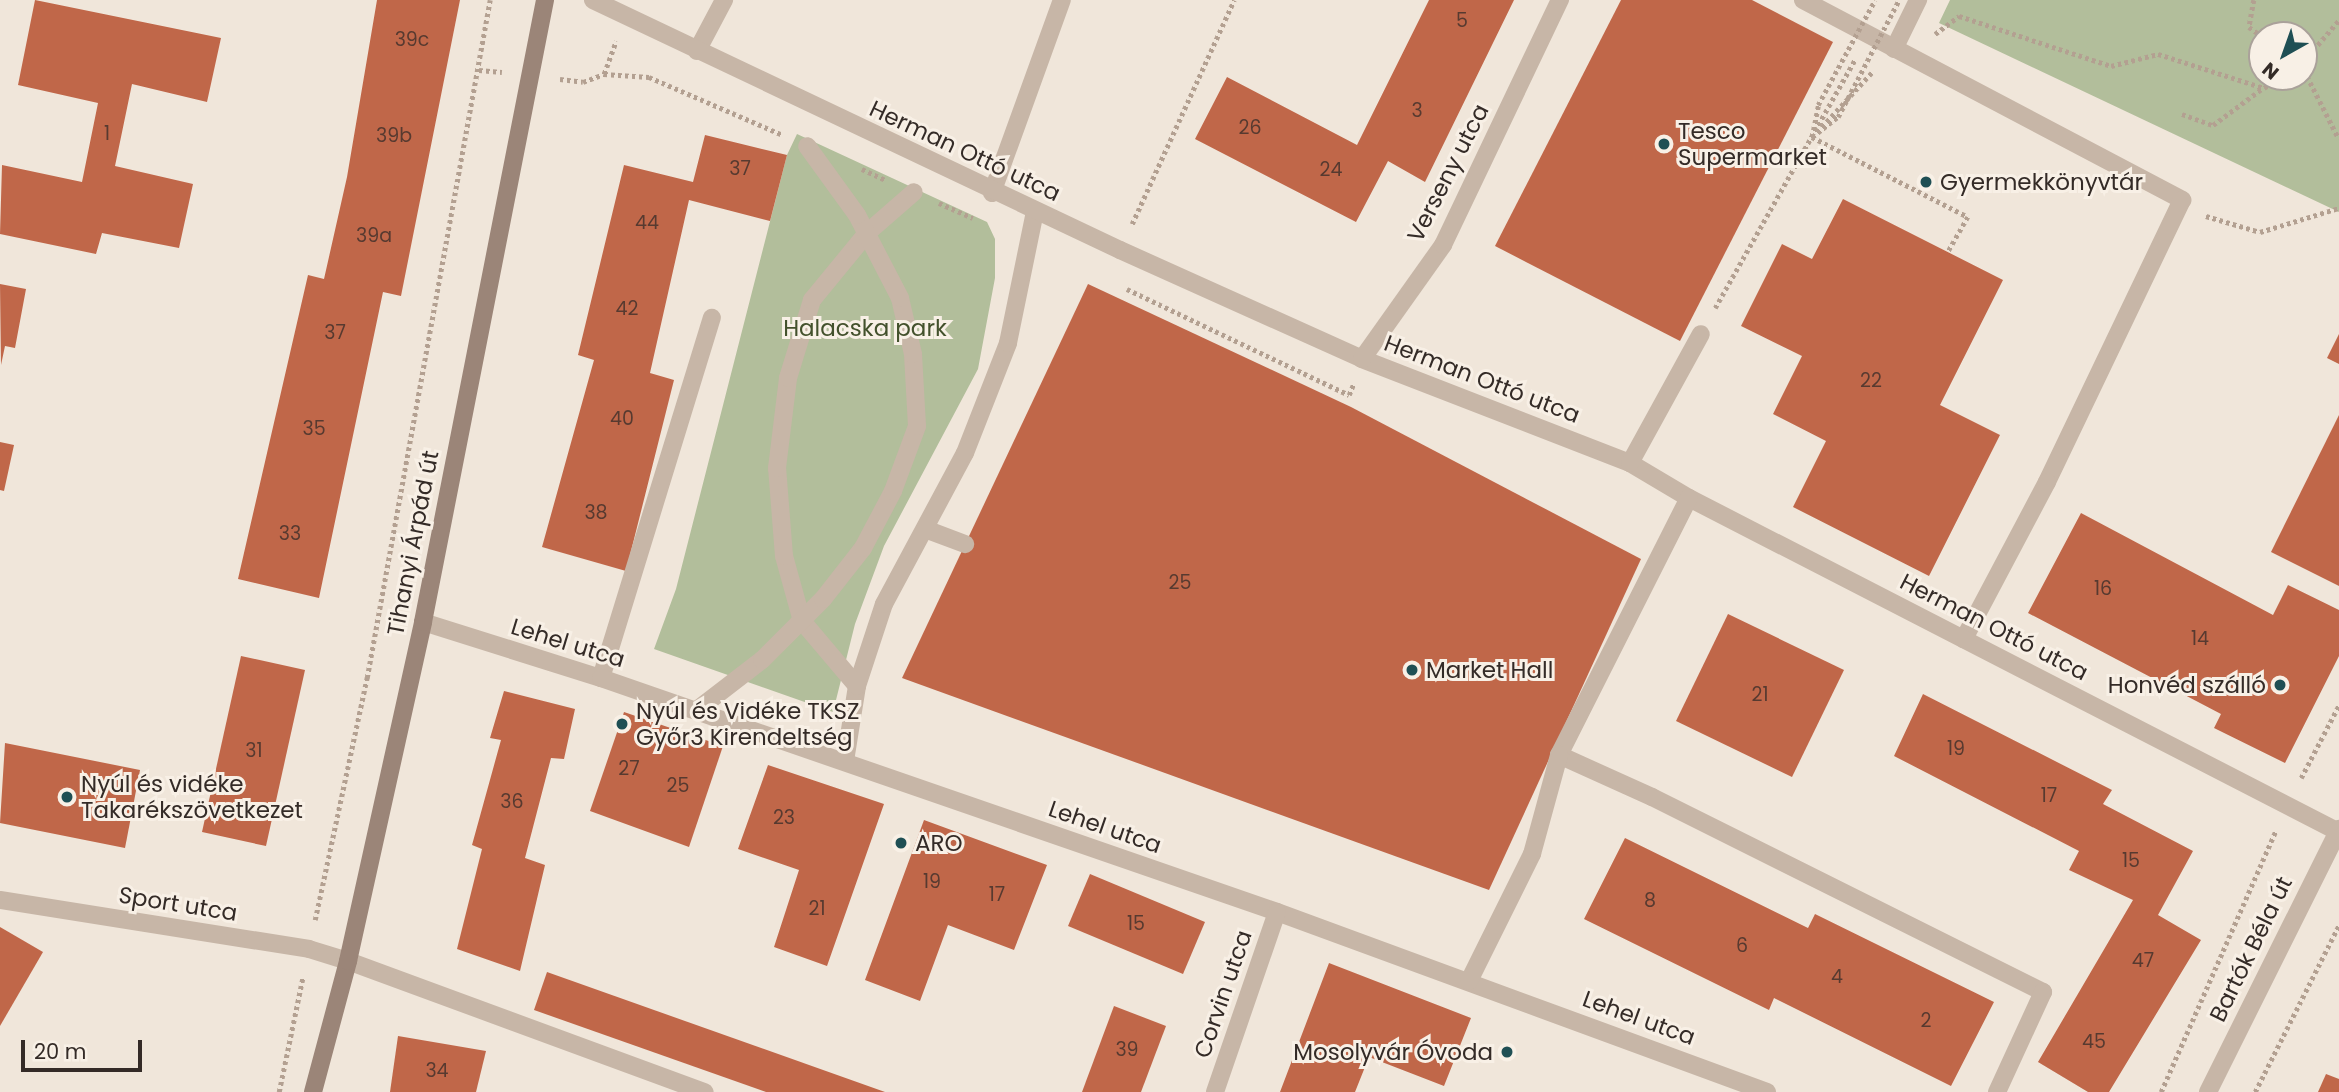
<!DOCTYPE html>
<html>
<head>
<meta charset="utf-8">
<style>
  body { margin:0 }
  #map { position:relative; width:2339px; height:1092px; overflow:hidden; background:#f0e6da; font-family:Poppins,sans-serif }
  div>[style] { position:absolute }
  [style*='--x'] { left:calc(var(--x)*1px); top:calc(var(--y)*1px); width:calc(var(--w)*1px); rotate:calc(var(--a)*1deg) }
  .green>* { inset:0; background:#b2be9b }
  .building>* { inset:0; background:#c06749 }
  .path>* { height:4.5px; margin-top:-2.25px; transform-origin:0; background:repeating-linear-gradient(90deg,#b3a091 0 3.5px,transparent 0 7px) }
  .lane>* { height:18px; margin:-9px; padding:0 9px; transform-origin:9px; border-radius:9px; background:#c7b6a7 }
  .street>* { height:18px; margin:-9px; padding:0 9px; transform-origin:9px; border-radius:9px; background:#c7b6a7 }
  .secondary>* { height:18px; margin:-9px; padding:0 9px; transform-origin:9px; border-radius:9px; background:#9b8578 }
  .path-bridge>* { height:4.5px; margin-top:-2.25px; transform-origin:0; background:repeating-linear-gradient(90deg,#b3a091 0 3.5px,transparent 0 7px) }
  .dots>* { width:19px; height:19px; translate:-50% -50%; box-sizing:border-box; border:4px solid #f8f0e6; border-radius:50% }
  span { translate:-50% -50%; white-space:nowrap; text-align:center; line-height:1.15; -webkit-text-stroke:6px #f8f0e6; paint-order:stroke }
  .number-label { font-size:19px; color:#573a30 }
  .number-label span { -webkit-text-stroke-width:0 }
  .poi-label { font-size:23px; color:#342b27 }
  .left { translate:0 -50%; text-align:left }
  .right { translate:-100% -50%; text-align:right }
  .street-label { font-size:23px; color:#342b27 }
  .park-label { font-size:23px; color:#43512c }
  .north { position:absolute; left:2248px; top:21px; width:70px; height:70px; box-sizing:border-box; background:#f8f0e6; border:2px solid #aaa19a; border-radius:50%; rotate:220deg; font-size:19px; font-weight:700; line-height:28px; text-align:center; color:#342b27 }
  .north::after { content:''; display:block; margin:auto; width:24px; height:32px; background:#1f4f54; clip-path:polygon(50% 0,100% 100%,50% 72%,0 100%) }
  .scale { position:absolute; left:21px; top:1040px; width:121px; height:32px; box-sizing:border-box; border:4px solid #342b27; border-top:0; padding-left:9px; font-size:21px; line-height:24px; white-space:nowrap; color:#342b27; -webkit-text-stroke:5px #f8f0e6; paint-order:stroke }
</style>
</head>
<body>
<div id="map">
  <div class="green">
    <div style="clip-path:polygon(evenodd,1950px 0,2339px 0,2339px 212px,1939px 23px,1950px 0,2262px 35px,2304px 35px,2304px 77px,2262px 77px,2262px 35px)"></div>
    <div style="clip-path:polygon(797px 134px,987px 222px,995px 239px,995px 278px,978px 369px,884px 546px,855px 624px,833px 712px,654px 649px,676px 589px,787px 155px)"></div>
  </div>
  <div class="building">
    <div style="clip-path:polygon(35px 0,221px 38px,207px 102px,132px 84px,115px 166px,193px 184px,179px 248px,102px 233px,96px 254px,0 234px,2px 165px,82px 182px,98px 103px,18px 85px)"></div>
    <div style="clip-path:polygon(377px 0,460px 0,401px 296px,383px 292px,319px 598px,238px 579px,308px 275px,324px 279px,347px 177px)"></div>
    <div style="clip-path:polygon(1429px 0,1514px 0,1425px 182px,1388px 161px,1356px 222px,1195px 139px,1227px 77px,1357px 145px)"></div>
    <div style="clip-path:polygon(1621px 0,1752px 0,1833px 42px,1680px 341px,1495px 246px)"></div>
    <div style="clip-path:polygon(705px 135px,787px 155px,770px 221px,689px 200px,650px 373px,674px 380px,626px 571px,542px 547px,594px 360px,578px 355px,624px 165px,693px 182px)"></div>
    <div style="clip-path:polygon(1843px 199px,2003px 280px,1940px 405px,2000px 435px,1929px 576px,1793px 507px,1826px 441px,1773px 414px,1802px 356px,1741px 326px,1782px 244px,1812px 259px)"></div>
    <div style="clip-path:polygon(0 284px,26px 289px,15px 348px,5px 346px,1px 365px)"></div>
    <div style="clip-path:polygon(1088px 284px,1351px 407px,1641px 559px,1489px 890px,902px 678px)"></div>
    <div style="clip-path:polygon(2339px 334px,2339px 364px,2327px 358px)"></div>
    <div style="clip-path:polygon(2339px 415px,2339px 586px,2271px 552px)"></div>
    <div style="clip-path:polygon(0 442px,14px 445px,4px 491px,0 490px)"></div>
    <div style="clip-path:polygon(2081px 513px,2273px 615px,2288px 585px,2339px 610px,2339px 656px,2285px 763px,2214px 728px,2221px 714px,2028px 613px)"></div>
    <div style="clip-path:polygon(1728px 614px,1844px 670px,1792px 777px,1676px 721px)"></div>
    <div style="clip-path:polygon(241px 656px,305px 670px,266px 846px,202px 832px)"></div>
    <div style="clip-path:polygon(504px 691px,575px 709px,564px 759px,551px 758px,525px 858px,545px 865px,520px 971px,457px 949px,482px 849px,472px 845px,501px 740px,490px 738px)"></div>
    <div style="clip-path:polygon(1923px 694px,2112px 790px,2103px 804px,2193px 851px,2158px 915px,2201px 940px,2109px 1092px,2088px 1092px,2038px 1062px,2133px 900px,2069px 870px,2079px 851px,1894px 756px)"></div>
    <div style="clip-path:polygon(624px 712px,723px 746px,689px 847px,590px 811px)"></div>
    <div style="clip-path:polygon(5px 743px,140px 770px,125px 848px,0 823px)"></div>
    <div style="clip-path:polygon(768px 765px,884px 804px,827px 966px,774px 947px,799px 870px,738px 849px)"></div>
    <div style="clip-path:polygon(924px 820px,1047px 865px,1014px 950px,948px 925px,920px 1001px,865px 980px)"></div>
    <div style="clip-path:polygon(1625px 838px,1808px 928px,1815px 914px,1994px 1002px,1951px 1086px,1774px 998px,1769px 1010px,1584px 919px)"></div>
    <div style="clip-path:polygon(1090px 874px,1205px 922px,1183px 974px,1068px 926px)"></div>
    <div style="clip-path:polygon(0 927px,43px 952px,0 1026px)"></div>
    <div style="clip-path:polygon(1329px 963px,1471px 1018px,1444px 1086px,1369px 1057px,1355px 1092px,1280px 1092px)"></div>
    <div style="clip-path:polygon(547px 972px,885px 1092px,766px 1092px,534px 1010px)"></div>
    <div style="clip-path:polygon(1114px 1006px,1166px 1026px,1141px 1092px,1082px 1092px)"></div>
    <div style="clip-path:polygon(398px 1036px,486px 1051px,476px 1092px,390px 1092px)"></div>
    <div style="clip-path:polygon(2326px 1074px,2339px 1079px,2339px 1092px,2318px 1092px)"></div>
  </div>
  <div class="path">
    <div style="--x:2254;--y:0;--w:27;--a:100"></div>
    <div style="--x:2249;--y:27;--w:16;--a:35"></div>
    <div style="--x:1935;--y:34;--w:30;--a:-37"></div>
    <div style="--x:1959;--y:16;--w:160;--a:18.2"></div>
    <div style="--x:2111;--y:66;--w:49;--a:-14.3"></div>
    <div style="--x:2158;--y:54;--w:111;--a:17.8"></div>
    <div style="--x:2264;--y:88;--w:20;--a:-33"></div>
    <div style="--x:2304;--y:61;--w:54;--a:-49.5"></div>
    <div style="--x:479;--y:70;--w:23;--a:5"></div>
    <div style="--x:2304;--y:70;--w:77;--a:63.1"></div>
    <div style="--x:604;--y:74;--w:45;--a:3.8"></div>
    <div style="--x:649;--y:77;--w:146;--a:23.4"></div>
    <div style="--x:560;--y:79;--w:23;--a:7"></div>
    <div style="--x:583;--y:82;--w:22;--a:-21"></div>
    <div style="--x:604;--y:74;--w:35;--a:-70"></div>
    <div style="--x:2182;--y:114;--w:33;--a:20"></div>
    <div style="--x:2213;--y:125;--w:62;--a:-36.5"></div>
    <div style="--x:1817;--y:132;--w:83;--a:-47.4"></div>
    <div style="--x:1812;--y:137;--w:175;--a:27.1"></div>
    <div style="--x:1968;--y:217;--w:40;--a:119.7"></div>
    <div style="--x:862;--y:169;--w:26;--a:25"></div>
    <div style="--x:939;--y:203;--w:37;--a:24"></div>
    <div style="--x:2206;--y:216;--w:56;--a:16.5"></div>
    <div style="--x:2260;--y:232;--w:83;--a:-16.9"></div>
    <div style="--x:1132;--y:224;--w:246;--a:-65.5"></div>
    <div style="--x:1127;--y:289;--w:246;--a:25.5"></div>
    <div style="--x:1349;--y:395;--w:11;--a:-68"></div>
    <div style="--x:1715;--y:308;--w:285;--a:-60.6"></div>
    <div style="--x:2301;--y:778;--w:82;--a:-62.5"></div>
    <div style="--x:315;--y:920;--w:248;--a:-77.9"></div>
    <div style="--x:367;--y:678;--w:689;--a:-79.72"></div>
    <div style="--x:279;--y:1092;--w:118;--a:-78.3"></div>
    <div style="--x:2161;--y:1092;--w:286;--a:-66.3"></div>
    <div style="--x:2255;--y:1092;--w:187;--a:-63.3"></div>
  </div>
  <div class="lane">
    <div style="--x:1803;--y:0;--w:429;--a:27.8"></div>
    <div style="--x:2182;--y:200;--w:313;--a:115.6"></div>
    <div style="--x:2047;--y:482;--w:178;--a:117.9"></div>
    <div style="--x:1894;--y:49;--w:55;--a:-63.9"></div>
    <div style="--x:697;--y:51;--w:58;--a:-62.1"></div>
    <div style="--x:992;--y:193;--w:205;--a:-70.1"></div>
    <div style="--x:925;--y:529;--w:43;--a:20.6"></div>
    <div style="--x:601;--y:678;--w:377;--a:-72.9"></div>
    <div style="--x:845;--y:761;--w:76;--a:-80.9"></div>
    <div style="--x:857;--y:686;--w:86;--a:-71.8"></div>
    <div style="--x:884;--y:604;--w:171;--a:-61.8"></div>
    <div style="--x:965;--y:453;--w:118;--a:-68.6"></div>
    <div style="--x:1008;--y:343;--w:134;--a:-78.4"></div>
    <div style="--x:1652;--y:797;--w:437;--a:26.5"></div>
    <div style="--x:2043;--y:992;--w:110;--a:114.7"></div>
    <div style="--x:348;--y:961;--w:380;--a:20.2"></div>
  </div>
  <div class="street">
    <div style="--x:593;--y:0;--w:583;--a:25.38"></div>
    <div style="--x:1120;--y:250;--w:265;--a:24.2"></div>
    <div style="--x:1362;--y:359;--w:287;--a:21.2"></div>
    <div style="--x:1630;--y:463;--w:69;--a:30.7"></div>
    <div style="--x:1689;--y:498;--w:731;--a:27.2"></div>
    <div style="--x:1362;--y:359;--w:140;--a:-54.6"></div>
    <div style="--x:1443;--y:245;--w:272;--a:-64.5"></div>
    <div style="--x:1630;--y:463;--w:147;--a:-61.2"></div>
    <div style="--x:423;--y:622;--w:187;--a:17.5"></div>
    <div style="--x:601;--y:678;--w:715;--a:19.09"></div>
    <div style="--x:1277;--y:912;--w:522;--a:20.17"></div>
    <div style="--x:857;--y:686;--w:85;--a:-130.2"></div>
    <div style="--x:802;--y:621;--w:67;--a:-105.5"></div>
    <div style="--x:784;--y:556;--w:88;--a:-94.5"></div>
    <div style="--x:777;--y:468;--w:91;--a:-83"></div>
    <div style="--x:788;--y:378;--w:82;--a:-72.9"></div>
    <div style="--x:812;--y:300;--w:87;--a:-50.6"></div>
    <div style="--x:867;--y:233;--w:62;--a:-41.1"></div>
    <div style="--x:697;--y:710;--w:82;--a:-37.6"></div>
    <div style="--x:762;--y:660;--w:86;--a:-45"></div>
    <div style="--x:823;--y:599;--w:65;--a:-51.9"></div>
    <div style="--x:863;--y:548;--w:64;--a:-62.2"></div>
    <div style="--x:893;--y:491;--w:69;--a:-69.7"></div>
    <div style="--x:917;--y:426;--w:72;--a:-93.2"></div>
    <div style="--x:913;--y:354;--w:57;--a:-103.1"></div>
    <div style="--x:900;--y:298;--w:93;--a:-117.4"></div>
    <div style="--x:857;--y:215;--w:85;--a:-125.9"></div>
    <div style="--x:1652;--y:797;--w:102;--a:-155.7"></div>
    <div style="--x:1559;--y:755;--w:288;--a:-63.2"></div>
    <div style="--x:0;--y:900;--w:313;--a:9"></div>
    <div style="--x:309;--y:949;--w:41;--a:17.1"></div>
    <div style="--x:1469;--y:981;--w:142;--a:-63.6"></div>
    <div style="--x:1532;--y:854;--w:103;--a:-74.7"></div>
    <div style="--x:1215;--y:1092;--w:190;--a:-71"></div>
    <div style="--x:2208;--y:1092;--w:294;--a:-63.5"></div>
  </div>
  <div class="secondary">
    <div style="--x:313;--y:1092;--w:136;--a:-75"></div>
    <div style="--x:348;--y:961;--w:347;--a:-77.5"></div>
    <div style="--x:423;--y:622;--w:634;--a:-78.9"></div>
  </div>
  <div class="path-bridge">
    <div style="--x:1812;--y:137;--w:33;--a:-38"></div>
    <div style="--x:1838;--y:117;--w:132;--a:-62.5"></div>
    <div style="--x:1812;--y:137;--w:33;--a:-79"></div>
    <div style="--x:1818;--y:105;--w:119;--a:-61.5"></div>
  </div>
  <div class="dots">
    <div style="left:1664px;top:144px;background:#1f4f54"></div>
    <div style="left:1926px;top:182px;background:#1f4f54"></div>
    <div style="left:1412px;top:670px;background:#1f4f54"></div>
    <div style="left:2280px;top:685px;background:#1f4f54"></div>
    <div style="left:622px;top:724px;background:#1f4f54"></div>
    <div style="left:67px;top:797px;background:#1f4f54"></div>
    <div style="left:901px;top:843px;background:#1f4f54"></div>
    <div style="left:1507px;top:1052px;background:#1f4f54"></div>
  </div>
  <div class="number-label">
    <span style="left:1462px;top:21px">5</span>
    <span style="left:412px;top:40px">39c</span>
    <span style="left:1417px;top:111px">3</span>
    <span style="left:1250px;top:128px">26</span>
    <span style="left:107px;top:134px">1</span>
    <span style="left:394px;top:136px">39b</span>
    <span style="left:740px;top:169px">37</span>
    <span style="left:1331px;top:170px">24</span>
    <span style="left:647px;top:223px">44</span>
    <span style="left:374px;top:236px">39a</span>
    <span style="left:627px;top:309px">42</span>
    <span style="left:335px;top:333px">37</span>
    <span style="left:1871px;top:381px">22</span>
    <span style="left:622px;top:419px">40</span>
    <span style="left:314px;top:429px">35</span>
    <span style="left:596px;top:513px">38</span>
    <span style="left:290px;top:534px">33</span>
    <span style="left:1180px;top:583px">25</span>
    <span style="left:2103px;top:589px">16</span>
    <span style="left:2200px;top:639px">14</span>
    <span style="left:1760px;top:695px">21</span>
    <span style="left:1956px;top:749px">19</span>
    <span style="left:254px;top:751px">31</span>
    <span style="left:629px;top:769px">27</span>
    <span style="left:678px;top:786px">25</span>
    <span style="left:2049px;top:796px">17</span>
    <span style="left:512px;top:802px">36</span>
    <span style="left:784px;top:818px">23</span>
    <span style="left:2131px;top:861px">15</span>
    <span style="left:932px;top:882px">19</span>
    <span style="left:997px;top:895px">17</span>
    <span style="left:1650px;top:901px">8</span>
    <span style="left:817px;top:909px">21</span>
    <span style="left:1136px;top:924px">15</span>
    <span style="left:1742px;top:946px">6</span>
    <span style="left:2143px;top:961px">47</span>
    <span style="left:1837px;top:977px">4</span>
    <span style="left:1926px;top:1021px">2</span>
    <span style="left:2094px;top:1042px">45</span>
    <span style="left:1127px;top:1050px">39</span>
    <span style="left:437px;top:1071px">34</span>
  </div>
  <div class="poi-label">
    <span class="left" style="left:1678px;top:144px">Tesco<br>Supermarket</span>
    <span class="left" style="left:1940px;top:182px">Gyermekkönyvtár</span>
    <span class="left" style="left:1426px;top:670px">Market Hall</span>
    <span class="right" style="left:2266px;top:685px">Honvéd szálló</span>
    <span class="left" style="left:636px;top:724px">Nyúl és Vidéke TKSZ<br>Győr3 Kirendeltség</span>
    <span class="left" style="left:81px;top:797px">Nyúl és vidéke<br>Takarékszövetkezet</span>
    <span class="left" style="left:915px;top:843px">ARO</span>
    <span class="right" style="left:1493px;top:1052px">Mosolyvár Óvoda</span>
  </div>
  <div class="street-label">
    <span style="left:965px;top:151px;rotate:25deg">Herman Ottó utca</span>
    <span style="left:1448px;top:173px;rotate:-63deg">Verseny utca</span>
    <span style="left:1482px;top:379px;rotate:21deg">Herman Ottó utca</span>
    <span style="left:413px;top:543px;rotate:-79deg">Tihanyi Árpád út</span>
    <span style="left:1994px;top:627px;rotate:27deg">Herman Ottó utca</span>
    <span style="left:568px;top:643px;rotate:17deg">Lehel utca</span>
    <span style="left:1105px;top:827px;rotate:19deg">Lehel utca</span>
    <span style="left:178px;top:904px;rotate:9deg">Sport utca</span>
    <span style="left:2251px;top:949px;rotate:-64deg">Bartók Béla út</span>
    <span style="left:1223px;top:994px;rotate:-71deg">Corvin utca</span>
    <span style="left:1639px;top:1018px;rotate:20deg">Lehel utca</span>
  </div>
  <div class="park-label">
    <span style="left:865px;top:328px">Halacska park</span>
  </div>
  <div class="north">N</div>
  <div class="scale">20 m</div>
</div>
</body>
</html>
